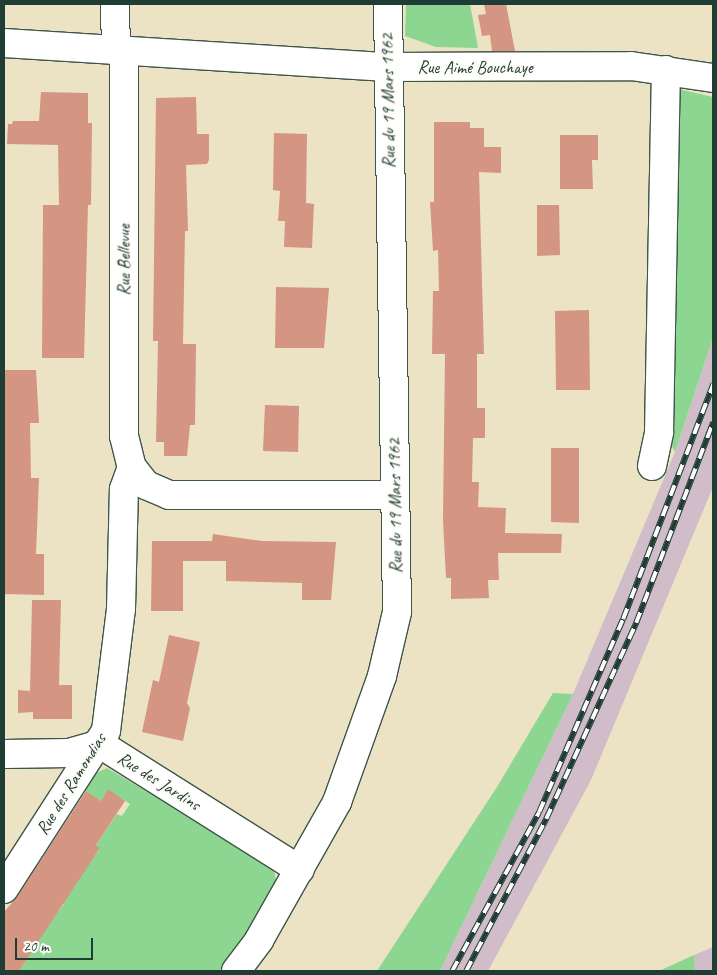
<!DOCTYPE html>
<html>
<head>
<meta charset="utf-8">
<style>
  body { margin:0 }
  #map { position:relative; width:717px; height:975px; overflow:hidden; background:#ebe3c3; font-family:Caveat,sans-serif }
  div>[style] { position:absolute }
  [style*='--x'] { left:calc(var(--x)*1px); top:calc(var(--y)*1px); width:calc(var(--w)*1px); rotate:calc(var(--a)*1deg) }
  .industrial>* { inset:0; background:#d1bdca }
  .green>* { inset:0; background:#8dd691 }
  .building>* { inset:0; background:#d49583 }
  .roads { filter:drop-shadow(1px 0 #3e5649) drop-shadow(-1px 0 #3e5649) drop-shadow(0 1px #3e5649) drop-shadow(0 -1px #3e5649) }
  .minor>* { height:28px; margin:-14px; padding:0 14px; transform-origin:14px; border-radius:14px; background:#fff }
  .rail>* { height:5.5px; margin-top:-2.75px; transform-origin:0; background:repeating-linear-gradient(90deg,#fdfcf7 0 11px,#1f3d34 0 22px); box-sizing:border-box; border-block:1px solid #1f3d34 }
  span { translate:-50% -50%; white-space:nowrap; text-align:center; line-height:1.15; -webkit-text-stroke:4px #fdfcf7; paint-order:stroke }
  .street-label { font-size:18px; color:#1f3d34 }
  .frame { position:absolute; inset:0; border:5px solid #1f3d34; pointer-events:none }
  .scale { position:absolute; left:15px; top:938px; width:78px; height:22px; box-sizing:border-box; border:2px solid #1f3d34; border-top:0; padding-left:6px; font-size:15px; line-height:18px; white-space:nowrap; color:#1f3d34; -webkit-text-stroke:4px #fdfcf7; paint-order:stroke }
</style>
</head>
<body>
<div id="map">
  <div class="industrial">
    <div style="clip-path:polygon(713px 338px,713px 487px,591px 780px,488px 971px,440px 971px,573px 694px,675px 452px)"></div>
    <div style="clip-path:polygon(713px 947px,713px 971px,695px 971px,694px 955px)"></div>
  </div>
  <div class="green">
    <div style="clip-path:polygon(406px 4px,470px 4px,478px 48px,436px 47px,405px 36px)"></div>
    <div style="clip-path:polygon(674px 88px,713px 97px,713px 338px,675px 452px,667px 436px)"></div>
    <div style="clip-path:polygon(553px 693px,573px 694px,440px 971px,377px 971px,497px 787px)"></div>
    <div style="clip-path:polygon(107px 768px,261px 859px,274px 870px,277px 886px,226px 971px,19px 971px,27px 959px,23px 956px,64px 904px,59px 901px,100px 849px,96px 845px,117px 814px,122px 816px,130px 804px,108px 790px,101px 801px,84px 790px,94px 774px)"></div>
    <div style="clip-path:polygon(694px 955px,695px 971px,659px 971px)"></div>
  </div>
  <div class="building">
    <div style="clip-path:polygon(484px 4px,506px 4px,515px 51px,492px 51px,490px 35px,482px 36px,478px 15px,486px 14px)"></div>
    <div style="clip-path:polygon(41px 92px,88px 93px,88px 123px,92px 123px,91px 205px,88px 205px,84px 358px,42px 358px,43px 205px,59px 205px,58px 145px,7px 144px,8px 124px,12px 124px,13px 121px,39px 121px)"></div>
    <div style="clip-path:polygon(196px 97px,197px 134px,209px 134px,209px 160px,207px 164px,186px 165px,188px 231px,185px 231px,183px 344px,196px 344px,195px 425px,190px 425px,187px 456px,164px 456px,164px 442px,156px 442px,158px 341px,153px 341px,156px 98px)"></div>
    <div style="clip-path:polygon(434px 122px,470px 122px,470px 128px,484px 128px,484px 147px,501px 147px,501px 173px,479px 172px,484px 354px,477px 354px,477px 408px,485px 408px,485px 438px,473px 438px,472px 482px,479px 482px,478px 507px,506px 508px,505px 533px,562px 534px,561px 553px,498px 553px,499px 580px,488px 580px,489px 598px,451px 599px,451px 578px,446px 578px,443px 520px,445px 354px,432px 354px,433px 291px,439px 291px,438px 250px,433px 251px,430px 202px,434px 202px)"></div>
    <div style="clip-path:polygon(274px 133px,307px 134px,306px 203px,314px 204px,312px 248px,284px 247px,285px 221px,278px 221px,280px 191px,273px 190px)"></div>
    <div style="clip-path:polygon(560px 135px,598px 135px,598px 160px,592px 160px,593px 189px,560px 189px)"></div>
    <div style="clip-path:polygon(537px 205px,559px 205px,560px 255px,537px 256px)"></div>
    <div style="clip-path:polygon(276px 287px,329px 288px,324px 348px,275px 348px)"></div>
    <div style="clip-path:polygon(589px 310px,590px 390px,556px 390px,555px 311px)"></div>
    <div style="clip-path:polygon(4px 370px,36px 370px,39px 423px,30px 423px,31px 478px,39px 478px,36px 554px,44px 554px,44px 595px,4px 594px)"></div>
    <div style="clip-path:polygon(265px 405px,299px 406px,298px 452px,263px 451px)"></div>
    <div style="clip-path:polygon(551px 448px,579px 448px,579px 523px,551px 522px)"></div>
    <div style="clip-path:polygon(213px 534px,262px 541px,336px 542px,331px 600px,302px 600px,302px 583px,226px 581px,226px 561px,183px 561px,183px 611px,151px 611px,152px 541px,212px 541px)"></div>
    <div style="clip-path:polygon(32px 600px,61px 600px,59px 685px,72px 685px,72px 719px,33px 719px,33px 712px,18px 713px,18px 690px,30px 691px)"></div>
    <div style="clip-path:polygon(169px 635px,200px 642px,187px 703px,190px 708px,183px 741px,142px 732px,153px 680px,159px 682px)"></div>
    <div style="clip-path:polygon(108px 789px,125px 801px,96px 845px,100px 848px,19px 971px,4px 971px,4px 912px,17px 897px,86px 791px,101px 801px)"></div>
  </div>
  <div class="roads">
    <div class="minor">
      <div style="--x:115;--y:4;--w:47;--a:88.8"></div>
      <div style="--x:4;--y:43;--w:384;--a:3.6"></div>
      <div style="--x:387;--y:67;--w:244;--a:-0.2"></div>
      <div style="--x:631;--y:66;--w:83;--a:8.3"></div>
      <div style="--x:124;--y:51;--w:385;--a:90"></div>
      <div style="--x:124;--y:436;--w:32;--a:76"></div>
      <div style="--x:132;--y:467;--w:23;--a:52"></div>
      <div style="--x:146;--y:485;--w:25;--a:23"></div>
      <div style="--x:169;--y:495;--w:226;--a:0"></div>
      <div style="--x:652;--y:466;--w:35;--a:-78"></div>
      <div style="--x:659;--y:432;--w:362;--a:-88.9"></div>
      <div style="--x:4;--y:754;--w:65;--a:-0.9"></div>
      <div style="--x:69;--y:753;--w:32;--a:-16"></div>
      <div style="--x:100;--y:744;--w:236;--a:32.2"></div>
      <div style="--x:4;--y:889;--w:188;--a:-57.2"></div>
      <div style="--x:106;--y:731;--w:123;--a:-83"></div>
      <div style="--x:121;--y:609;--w:120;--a:-88.6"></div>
      <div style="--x:124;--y:489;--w:23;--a:-70"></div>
      <div style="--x:236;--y:971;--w:39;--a:-53"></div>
      <div style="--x:259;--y:940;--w:159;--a:-60.5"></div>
      <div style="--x:337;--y:802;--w:134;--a:-70.3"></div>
      <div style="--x:382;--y:676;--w:66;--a:-76.8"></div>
      <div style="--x:397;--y:612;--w:608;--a:-90.85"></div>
    </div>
  </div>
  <div class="rail">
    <div style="--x:452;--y:971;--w:181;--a:-61.3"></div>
    <div style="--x:539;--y:812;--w:210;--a:-66.5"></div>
    <div style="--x:623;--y:619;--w:252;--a:-69"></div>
    <div style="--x:466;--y:971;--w:172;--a:-62.2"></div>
    <div style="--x:546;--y:819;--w:216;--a:-65.3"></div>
    <div style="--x:636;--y:623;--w:215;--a:-69"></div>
  </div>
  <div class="street-label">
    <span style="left:475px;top:67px">Rue Aimé Bouchaye</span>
    <span style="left:388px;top:101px;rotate:-91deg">Rue du 19 Mars 1962</span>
    <span style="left:124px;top:260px;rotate:-90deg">Rue Bellevue</span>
    <span style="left:395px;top:506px;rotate:-91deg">Rue du 19 Mars 1962</span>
    <span style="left:159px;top:781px;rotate:32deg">Rue des Jardins</span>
    <span style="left:71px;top:784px;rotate:-58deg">Rue des Ramondias</span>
  </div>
  <div class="frame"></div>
  <div class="scale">20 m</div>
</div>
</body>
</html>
